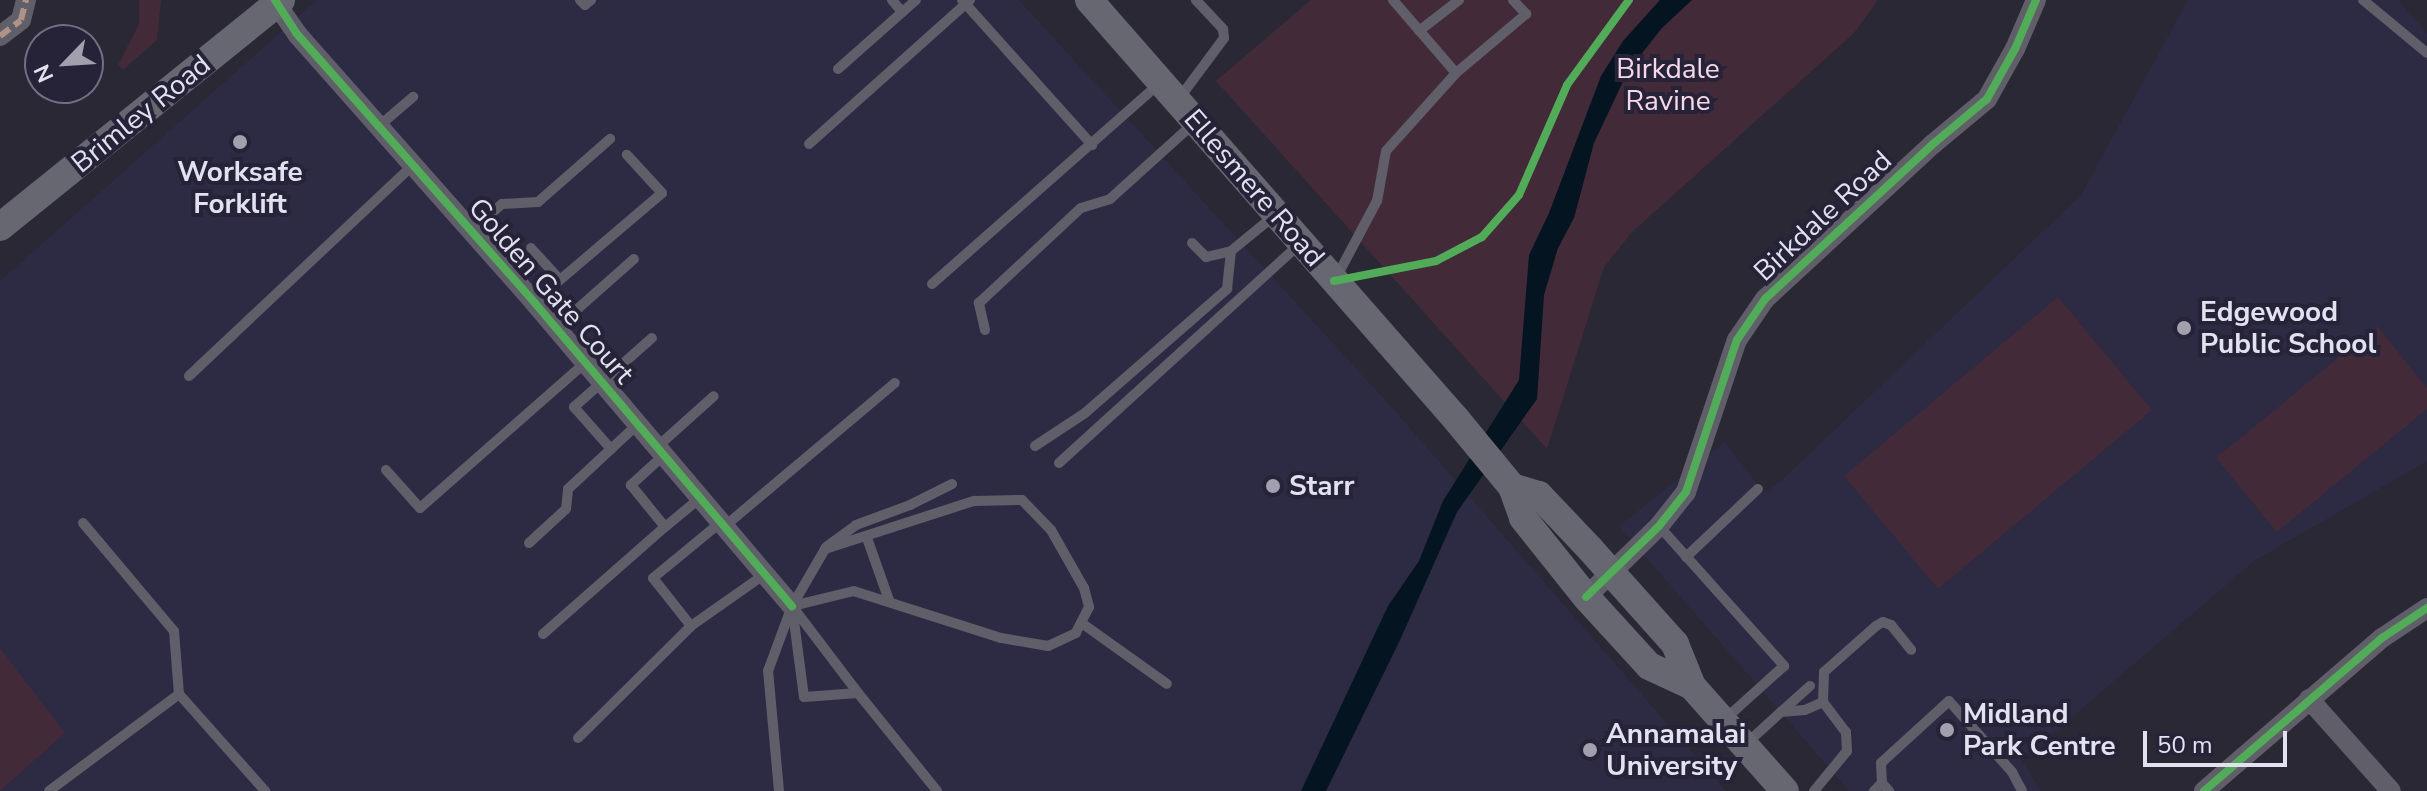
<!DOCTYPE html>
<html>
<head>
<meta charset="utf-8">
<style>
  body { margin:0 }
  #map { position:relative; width:2427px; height:791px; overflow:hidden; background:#2a2834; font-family:"Nunito Sans",sans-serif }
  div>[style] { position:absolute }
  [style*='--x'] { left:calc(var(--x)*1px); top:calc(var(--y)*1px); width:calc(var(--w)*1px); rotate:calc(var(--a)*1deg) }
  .built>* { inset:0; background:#2d2a44 }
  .green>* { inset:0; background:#422a39 }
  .water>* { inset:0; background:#041421 }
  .service>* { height:10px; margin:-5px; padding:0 5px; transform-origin:5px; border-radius:5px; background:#605f69 }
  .minor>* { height:20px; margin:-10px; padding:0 10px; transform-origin:10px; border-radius:10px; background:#605f69 }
  .secondary>* { height:28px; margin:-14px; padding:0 14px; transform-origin:14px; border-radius:14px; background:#666771 }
  .quiet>* { height:6px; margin-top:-3px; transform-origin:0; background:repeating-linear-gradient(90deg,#af9288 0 12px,transparent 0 18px) }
  .cycleway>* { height:8px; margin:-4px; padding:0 4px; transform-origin:4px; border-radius:4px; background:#51ab58 }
  .dots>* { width:22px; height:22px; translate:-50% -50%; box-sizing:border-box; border:4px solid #262339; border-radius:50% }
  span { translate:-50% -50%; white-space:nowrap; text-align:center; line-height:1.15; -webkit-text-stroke:8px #262339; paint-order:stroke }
  .park-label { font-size:28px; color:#f7d8e8 }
  .street-label { font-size:28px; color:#e2e1f0 }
  .poi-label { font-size:28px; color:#e2e1f0; font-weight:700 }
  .left { translate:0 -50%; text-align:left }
  .north { position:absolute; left:24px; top:24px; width:80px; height:80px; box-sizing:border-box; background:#262339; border:2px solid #716f82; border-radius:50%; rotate:245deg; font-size:22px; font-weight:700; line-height:32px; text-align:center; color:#e2e1f0 }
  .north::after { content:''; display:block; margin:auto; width:28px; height:36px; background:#a2a0ae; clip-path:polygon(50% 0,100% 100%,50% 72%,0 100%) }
  .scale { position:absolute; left:2143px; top:731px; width:144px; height:36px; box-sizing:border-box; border:4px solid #e2e1f0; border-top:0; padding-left:10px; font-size:24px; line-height:28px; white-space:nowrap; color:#e2e1f0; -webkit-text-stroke:6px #262339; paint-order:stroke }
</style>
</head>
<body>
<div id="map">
  <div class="built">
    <div style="clip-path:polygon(317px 0,1019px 0,1395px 411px,1726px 791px,0 791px,0 281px)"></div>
    <div style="clip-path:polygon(2188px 0,2398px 0,2427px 33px,2427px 461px,2254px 561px,2022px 760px,2041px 791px,1849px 791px,1619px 526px,1725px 442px,1764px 493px,1783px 479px,2081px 195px)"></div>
  </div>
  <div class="green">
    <div style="clip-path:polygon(139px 0,161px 0,157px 40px,123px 70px,118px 65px,139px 24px)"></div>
    <div style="clip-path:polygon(1311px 0,1878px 0,1854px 33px,1632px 232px,1604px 267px,1547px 449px,1216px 81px)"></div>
    <div style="clip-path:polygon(2058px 297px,2152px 410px,1938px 589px,1844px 476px)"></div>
    <div style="clip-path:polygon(2377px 326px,2427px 388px,2427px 409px,2277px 532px,2216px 458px)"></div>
    <div style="clip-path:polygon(0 648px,65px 733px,0 791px)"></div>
  </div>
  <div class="water">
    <div style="clip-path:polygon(1660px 0,1692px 0,1662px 28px,1628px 71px,1594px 143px,1574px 218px,1558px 248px,1544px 295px,1537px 399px,1457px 512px,1400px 640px,1326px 791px,1301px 791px,1388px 606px,1419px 561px,1443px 501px,1519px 380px,1529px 255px,1549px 213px,1601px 76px,1623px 41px)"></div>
  </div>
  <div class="service">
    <div style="--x:580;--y:0;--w:7;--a:45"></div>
    <div style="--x:585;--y:5;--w:8;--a:-40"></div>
    <div style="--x:892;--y:0;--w:16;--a:50"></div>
    <div style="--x:962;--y:0;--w:195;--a:48.1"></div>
    <div style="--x:1393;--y:0;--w:96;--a:49.2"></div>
    <div style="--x:2363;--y:0;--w:83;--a:39.6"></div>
    <div style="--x:1419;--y:31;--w:51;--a:-37.8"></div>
    <div style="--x:838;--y:69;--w:104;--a:-41.5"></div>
    <div style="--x:1178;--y:100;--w:77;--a:-53.4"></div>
    <div style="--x:1224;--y:38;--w:9;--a:-96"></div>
    <div style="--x:1223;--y:29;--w:40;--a:-133"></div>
    <div style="--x:379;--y:126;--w:45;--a:-40.5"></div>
    <div style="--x:809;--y:144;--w:216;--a:-41.8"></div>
    <div style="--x:471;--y:231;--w:41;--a:-41.1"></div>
    <div style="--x:502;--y:204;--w:36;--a:-3"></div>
    <div style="--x:538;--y:202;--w:96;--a:-41.2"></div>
    <div style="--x:1192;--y:243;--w:20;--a:45"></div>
    <div style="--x:1206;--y:257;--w:26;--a:-13"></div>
    <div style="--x:1231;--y:251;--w:57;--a:-39.3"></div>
    <div style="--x:531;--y:248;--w:43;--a:47.8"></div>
    <div style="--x:1336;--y:278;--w:87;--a:-62"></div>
    <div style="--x:1377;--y:201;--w:51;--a:-79.8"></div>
    <div style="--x:1386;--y:151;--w:105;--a:-48.1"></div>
    <div style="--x:1456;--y:73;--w:92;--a:-40.1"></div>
    <div style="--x:1526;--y:14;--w:19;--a:-133"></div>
    <div style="--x:932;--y:284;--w:303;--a:-41.4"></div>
    <div style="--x:534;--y:302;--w:168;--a:-40.4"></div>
    <div style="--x:662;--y:193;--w:52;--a:-132.6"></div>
    <div style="--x:556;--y:328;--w:104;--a:-41.5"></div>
    <div style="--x:985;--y:330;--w:28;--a:-103"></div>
    <div style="--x:979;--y:303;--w:139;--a:-43"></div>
    <div style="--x:1081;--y:208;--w:30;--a:-17"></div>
    <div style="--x:1110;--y:199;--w:113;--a:-42.1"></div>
    <div style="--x:189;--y:376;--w:308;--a:-43.3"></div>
    <div style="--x:1035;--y:446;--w:60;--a:-33.4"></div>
    <div style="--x:1085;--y:413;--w:189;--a:-41.1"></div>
    <div style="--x:1227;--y:289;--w:38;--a:-84"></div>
    <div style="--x:657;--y:447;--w:76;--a:-41.8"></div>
    <div style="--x:611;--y:449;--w:56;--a:-131.4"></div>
    <div style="--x:574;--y:407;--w:104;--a:-41.5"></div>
    <div style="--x:664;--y:455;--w:45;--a:137.7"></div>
    <div style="--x:631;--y:485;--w:54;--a:51"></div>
    <div style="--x:665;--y:527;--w:45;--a:-39.6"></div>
    <div style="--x:1059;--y:463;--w:326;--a:-42.3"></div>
    <div style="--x:386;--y:470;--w:51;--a:48.2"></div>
    <div style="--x:420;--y:508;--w:220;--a:-41.3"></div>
    <div style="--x:83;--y:523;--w:141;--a:49.9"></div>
    <div style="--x:174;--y:631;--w:63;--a:85.5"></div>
    <div style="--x:725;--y:526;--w:222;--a:-40.1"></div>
    <div style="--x:1659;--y:526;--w:188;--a:48.2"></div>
    <div style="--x:1784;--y:666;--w:81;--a:138"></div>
    <div style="--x:867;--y:538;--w:66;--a:70.5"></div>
    <div style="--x:529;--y:543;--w:50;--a:-42.6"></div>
    <div style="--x:566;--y:509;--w:20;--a:-84"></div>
    <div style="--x:568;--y:489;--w:96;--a:-42.9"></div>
    <div style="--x:826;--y:547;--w:37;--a:-36"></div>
    <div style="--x:856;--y:525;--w:58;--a:-20.3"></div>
    <div style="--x:910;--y:505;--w:47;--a:-26.6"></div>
    <div style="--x:1686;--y:557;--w:99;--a:-43.4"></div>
    <div style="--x:792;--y:606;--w:109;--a:52.8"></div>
    <div style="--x:858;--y:693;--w:54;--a:175.8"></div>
    <div style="--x:804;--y:697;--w:92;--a:-97.5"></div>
    <div style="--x:1083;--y:624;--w:103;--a:35.5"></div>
    <div style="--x:691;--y:626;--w:61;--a:-128.4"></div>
    <div style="--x:653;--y:578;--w:88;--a:-39.5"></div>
    <div style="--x:543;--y:634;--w:162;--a:-41.3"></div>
    <div style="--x:858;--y:693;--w:126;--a:51.1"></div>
    <div style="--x:1823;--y:702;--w:30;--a:-88"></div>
    <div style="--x:1824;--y:672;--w:69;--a:-41.5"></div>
    <div style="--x:1876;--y:626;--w:8;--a:-30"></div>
    <div style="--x:1883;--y:622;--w:9;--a:21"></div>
    <div style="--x:1891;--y:625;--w:32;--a:51"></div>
    <div style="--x:1781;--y:712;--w:39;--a:-42"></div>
    <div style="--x:578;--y:738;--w:159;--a:-44.7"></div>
    <div style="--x:691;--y:626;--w:90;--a:-35.1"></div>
    <div style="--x:1747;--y:743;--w:46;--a:-42.4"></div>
    <div style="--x:1781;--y:712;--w:24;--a:-5"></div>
    <div style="--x:1805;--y:710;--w:20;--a:-24"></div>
    <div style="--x:1823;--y:702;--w:38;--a:53"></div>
    <div style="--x:1846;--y:732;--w:19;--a:87"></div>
    <div style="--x:1847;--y:751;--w:52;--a:129.5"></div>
    <div style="--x:1882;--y:783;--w:20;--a:-93"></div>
    <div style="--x:1881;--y:763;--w:92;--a:-42.4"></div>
    <div style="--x:1949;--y:701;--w:95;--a:48.4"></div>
    <div style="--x:2012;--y:772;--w:21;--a:62"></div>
    <div style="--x:49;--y:791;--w:162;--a:-36.7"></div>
    <div style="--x:179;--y:694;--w:130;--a:48.4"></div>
    <div style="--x:779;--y:791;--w:121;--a:-95.2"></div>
    <div style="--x:768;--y:671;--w:69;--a:-69.7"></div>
    <div style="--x:792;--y:606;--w:66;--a:-59.9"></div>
    <div style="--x:825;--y:549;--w:157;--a:-17.9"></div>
    <div style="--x:974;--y:501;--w:48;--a:-1.2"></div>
    <div style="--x:1022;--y:500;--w:42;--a:46"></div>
    <div style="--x:1051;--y:530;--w:67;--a:60.4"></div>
    <div style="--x:1084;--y:588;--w:20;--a:75"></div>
    <div style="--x:1089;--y:607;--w:29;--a:117"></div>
    <div style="--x:1076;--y:633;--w:31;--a:155"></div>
    <div style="--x:1048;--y:646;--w:48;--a:-170.3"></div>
    <div style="--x:1001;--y:638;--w:154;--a:-162.3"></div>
    <div style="--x:854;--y:591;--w:64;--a:166.4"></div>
    <div style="--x:1874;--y:791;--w:11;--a:-45"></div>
    <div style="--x:1882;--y:783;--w:11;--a:49"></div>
  </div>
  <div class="minor">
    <div style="--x:277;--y:5;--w:35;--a:55"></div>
    <div style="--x:297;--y:34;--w:358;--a:48.5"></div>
    <div style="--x:534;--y:302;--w:399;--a:49.7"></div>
    <div style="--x:0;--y:36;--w:26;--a:-37"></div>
    <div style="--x:21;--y:20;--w:21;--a:-76"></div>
    <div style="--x:1586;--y:597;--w:102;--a:-44.2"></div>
    <div style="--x:1659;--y:526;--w:43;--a:-51.5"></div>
    <div style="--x:1686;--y:492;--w:160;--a:-71.5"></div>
    <div style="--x:1737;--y:340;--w:50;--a:-55.7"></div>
    <div style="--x:1765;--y:299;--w:229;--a:-42.7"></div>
    <div style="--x:1933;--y:144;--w:70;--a:-39.8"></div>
    <div style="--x:1987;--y:99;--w:57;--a:-60.8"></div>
    <div style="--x:2015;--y:49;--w:53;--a:-66.8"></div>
    <div style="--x:2309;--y:699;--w:123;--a:48.3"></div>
    <div style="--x:2204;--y:791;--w:235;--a:-40.7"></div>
    <div style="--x:2382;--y:638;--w:54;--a:-33.7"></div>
  </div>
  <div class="secondary">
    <div style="--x:1089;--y:0;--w:557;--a:48.79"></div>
    <div style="--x:1456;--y:419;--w:88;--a:50.5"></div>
    <div style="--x:1512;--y:487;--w:33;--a:70"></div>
    <div style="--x:1523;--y:518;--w:101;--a:51.4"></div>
    <div style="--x:1586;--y:597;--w:93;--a:47.6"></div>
    <div style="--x:1649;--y:666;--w:47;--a:24.9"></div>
    <div style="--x:0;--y:227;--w:361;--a:-38.9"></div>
    <div style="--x:1512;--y:487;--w:28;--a:17"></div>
    <div style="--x:1539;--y:495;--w:76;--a:46.6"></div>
    <div style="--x:1591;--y:550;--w:126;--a:48.2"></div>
    <div style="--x:1675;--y:644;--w:45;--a:68"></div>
    <div style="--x:1692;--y:686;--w:140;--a:48.5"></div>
  </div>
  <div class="quiet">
    <div style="--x:0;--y:36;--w:26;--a:-37"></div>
    <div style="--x:21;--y:20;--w:21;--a:-76"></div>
  </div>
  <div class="cycleway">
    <div style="--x:275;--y:0;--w:40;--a:57.1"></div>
    <div style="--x:297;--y:34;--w:358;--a:48.5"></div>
    <div style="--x:534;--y:302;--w:399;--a:49.7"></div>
    <div style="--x:1334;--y:281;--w:104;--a:-11.1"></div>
    <div style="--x:1436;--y:261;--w:52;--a:-27.6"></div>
    <div style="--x:1482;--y:237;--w:56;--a:-48.6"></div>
    <div style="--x:1519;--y:195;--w:120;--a:-66.4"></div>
    <div style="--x:1567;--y:85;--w:105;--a:-53.9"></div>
    <div style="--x:1586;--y:597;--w:102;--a:-44.2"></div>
    <div style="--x:1659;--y:526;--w:43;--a:-51.5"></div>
    <div style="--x:1686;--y:492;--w:160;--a:-71.5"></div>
    <div style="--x:1737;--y:340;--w:50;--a:-55.7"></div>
    <div style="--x:1765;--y:299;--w:229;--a:-42.7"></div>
    <div style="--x:1933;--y:144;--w:70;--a:-39.8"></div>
    <div style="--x:1987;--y:99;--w:57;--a:-60.8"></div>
    <div style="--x:2015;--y:49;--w:53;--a:-66.8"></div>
    <div style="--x:2204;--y:791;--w:235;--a:-40.7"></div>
    <div style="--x:2382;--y:638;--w:54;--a:-33.7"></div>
  </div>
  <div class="dots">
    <div style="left:240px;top:142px;background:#a2a0ae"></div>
    <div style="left:2184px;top:328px;background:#a2a0ae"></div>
    <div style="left:1273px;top:486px;background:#a2a0ae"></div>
    <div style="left:1947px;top:730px;background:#a2a0ae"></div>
    <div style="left:1590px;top:750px;background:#a2a0ae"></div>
  </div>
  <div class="park-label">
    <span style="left:1668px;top:85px">Birkdale<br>Ravine</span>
  </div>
  <div class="street-label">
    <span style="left:141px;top:114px;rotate:-39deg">Brimley Road</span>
    <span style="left:1254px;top:188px;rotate:49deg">Ellesmere Road</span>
    <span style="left:1823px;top:216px;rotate:-43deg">Birkdale Road</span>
    <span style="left:551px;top:291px;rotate:49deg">Golden Gate Court</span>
  </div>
  <div class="poi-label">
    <span style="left:240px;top:188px">Worksafe<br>Forklift</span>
    <span class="left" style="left:2200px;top:328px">Edgewood<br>Public School</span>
    <span class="left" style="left:1289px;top:486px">Starr</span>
    <span class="left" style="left:1963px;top:730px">Midland<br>Park Centre</span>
    <span class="left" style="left:1606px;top:750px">Annamalai<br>University</span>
  </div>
  <div class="north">N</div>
  <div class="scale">50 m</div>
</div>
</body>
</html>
